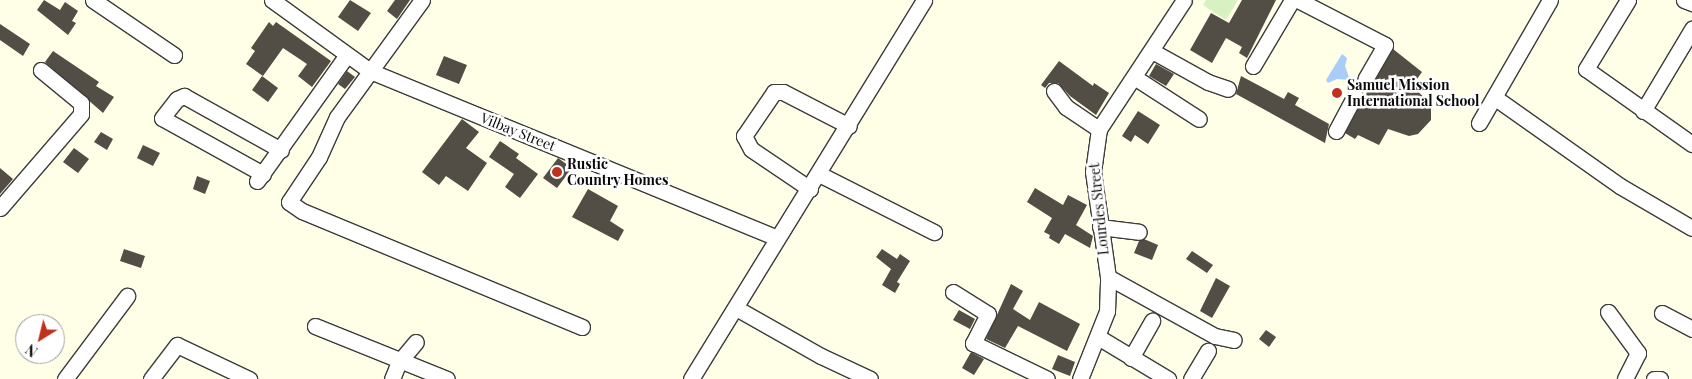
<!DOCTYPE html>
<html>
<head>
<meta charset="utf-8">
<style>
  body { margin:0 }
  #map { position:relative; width:1692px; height:379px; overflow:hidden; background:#fffee6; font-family:"Playfair Display",serif }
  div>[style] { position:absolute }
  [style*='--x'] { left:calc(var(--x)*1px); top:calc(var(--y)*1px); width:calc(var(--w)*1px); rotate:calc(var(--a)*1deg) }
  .pitch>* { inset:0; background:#d8f1c1 }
  .water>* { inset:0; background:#a8cdf8 }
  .building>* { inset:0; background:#524d45 }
  .roads { filter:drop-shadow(1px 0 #3c3c3c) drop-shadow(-1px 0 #3c3c3c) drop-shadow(0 1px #3c3c3c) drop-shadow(0 -1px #3c3c3c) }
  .minor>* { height:15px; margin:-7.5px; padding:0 7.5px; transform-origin:7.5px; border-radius:7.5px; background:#fff }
  .dots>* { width:14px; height:14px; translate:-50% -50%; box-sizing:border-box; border:2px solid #fff; border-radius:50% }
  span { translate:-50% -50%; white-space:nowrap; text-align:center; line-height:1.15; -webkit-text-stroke:5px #fff; paint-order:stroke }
  .poi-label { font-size:14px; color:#090909; font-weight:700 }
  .left { translate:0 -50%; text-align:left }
  .street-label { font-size:14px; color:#090909 }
  .north { position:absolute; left:15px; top:314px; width:50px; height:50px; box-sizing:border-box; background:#fff; border:1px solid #9d9d9d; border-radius:50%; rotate:216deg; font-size:14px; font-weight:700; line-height:20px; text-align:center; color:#090909 }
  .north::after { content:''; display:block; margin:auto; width:18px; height:22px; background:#bd311d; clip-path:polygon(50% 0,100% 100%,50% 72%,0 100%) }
</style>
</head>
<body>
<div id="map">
  <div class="pitch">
    <div style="clip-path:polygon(1206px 0,1238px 0,1226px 20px,1203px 5px)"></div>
  </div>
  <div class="water">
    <div style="clip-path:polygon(1342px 54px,1347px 58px,1345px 66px,1350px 80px,1337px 79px,1328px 83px,1326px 80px)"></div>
  </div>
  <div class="building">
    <div style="clip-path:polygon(44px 0,60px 10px,65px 2px,78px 11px,72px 21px,76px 23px,68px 35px,37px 10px)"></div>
    <div style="clip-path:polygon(350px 0,371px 13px,358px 31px,338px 17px)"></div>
    <div style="clip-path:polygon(395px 0,410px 0,397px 19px,387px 11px)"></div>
    <div style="clip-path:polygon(1242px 0,1276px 0,1247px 58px,1239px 53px,1242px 47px,1226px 38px,1212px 63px,1190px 50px,1211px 13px,1229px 23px)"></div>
    <div style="clip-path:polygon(269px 22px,273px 26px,276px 22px,331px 61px,312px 87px,298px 76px,307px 64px,283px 48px,263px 76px,246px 64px,255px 51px,251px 48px)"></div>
    <div style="clip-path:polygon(0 24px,30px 44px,23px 56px,0 40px)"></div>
    <div style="clip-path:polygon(1393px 49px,1422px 72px,1412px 86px,1431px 104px,1431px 120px,1418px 134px,1409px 136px,1388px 129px,1379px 145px,1358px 135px,1355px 139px,1345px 133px,1363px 100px,1366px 88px,1373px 84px)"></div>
    <div style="clip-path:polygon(53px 51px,99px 82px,96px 86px,114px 97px,103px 113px,45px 62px)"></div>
    <div style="clip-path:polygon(444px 56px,467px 65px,459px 84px,436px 75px)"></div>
    <div style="clip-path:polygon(1059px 61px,1093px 86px,1094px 83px,1109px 93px,1096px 115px,1070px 96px,1058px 83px,1049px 83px,1045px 88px,1041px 85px)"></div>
    <div style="clip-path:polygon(1156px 64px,1174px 74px,1166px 86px,1149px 76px)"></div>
    <div style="clip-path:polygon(347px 71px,355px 77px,345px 89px,338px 84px)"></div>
    <div style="clip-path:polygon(262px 76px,278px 88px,268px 102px,252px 90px)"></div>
    <div style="clip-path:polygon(1241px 76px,1284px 99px,1288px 92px,1299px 98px,1295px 105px,1329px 124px,1325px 143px,1236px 94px)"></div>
    <div style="clip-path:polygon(1138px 111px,1160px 125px,1148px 144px,1135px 135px,1131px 142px,1122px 136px)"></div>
    <div style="clip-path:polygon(462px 119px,479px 132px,466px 148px,487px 163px,468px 191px,446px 176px,439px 185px,422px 172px)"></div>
    <div style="clip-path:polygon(101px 132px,113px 139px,107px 150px,94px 142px)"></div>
    <div style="clip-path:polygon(500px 141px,519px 154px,516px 158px,538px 174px,520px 198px,505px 187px,514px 174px,489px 157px)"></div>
    <div style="clip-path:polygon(143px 145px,160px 153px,153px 166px,137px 158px)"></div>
    <div style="clip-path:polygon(74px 148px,89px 159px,78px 173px,63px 162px)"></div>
    <div style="clip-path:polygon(558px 158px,572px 168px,557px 188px,543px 178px)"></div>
    <div style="clip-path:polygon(0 168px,13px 179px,0 194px)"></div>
    <div style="clip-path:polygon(197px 176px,210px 181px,205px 194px,193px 189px)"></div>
    <div style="clip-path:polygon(1035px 188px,1063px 205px,1068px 195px,1087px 205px,1076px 225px,1093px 236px,1090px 248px,1065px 234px,1059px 244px,1049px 238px,1050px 235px,1044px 232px,1052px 218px,1027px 202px)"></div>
    <div style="clip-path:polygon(588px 189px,618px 206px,610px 221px,624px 230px,618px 241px,572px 217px)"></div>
    <div style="clip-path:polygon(1144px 239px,1158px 245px,1152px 260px,1134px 253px,1139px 241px)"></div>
    <div style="clip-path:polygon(124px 249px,145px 256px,141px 268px,120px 261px)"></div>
    <div style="clip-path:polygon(882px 249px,897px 259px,900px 254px,910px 261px,897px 282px,900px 284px,895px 293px,882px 285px,891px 269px,876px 257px)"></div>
    <div style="clip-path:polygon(1192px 251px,1213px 265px,1207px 273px,1186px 259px)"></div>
    <div style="clip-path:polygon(1216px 278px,1230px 286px,1212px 318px,1200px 311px)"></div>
    <div style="clip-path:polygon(1011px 284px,1023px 291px,1013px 309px,1030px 320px,1039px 302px,1080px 324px,1067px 351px,1018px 326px,1005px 348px,986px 339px)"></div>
    <div style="clip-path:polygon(959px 310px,975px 319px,970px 329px,953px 320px)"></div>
    <div style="clip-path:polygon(1266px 330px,1276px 337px,1269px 347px,1259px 339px)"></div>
    <div style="clip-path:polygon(971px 352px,984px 359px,974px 375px,962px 368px)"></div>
    <div style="clip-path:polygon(1058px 355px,1075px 362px,1070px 376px,1052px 369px)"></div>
  </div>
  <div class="roads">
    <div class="minor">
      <div style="--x:93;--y:0;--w:98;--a:34.2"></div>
      <div style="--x:272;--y:0;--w:121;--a:35.9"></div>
      <div style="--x:370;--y:71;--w:440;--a:22.3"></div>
      <div style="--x:422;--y:0;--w:145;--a:126"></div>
      <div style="--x:337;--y:117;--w:44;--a:114.2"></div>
      <div style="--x:319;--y:157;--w:54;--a:123.7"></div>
      <div style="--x:289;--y:202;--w:16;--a:35"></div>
      <div style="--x:302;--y:211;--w:303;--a:22.5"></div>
      <div style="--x:1298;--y:0;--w:98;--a:27.3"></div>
      <div style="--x:1385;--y:45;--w:39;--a:120"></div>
      <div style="--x:1628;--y:0;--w:81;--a:121.3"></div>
      <div style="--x:1586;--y:69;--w:130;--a:35.3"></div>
      <div style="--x:1684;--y:0;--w:9;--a:21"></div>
      <div style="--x:1152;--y:51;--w:64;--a:29"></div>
      <div style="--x:1208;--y:82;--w:21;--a:19"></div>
      <div style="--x:1253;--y:66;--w:77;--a:-59.4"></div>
      <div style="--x:1134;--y:77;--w:77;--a:32.9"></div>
      <div style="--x:1054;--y:91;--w:20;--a:53"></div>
      <div style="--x:1066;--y:107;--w:40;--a:34"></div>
      <div style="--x:1494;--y:97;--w:154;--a:35.2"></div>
      <div style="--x:1620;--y:186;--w:83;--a:30.3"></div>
      <div style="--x:1643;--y:111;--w:96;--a:-59.1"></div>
      <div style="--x:1479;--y:123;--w:142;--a:-60"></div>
      <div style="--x:1336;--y:131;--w:40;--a:-62"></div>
      <div style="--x:263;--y:174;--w:115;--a:-151"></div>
      <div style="--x:162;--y:118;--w:24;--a:-52"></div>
      <div style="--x:177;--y:99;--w:8;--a:-23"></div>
      <div style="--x:184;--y:96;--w:111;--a:29.1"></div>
      <div style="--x:819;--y:174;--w:129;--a:26.8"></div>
      <div style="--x:257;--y:181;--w:153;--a:-54.5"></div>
      <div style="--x:810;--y:189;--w:71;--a:-145.9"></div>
      <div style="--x:751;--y:149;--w:15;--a:-118"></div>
      <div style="--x:744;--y:136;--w:53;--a:-55.7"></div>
      <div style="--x:774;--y:92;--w:9;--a:0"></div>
      <div style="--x:783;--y:92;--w:74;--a:27.3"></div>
      <div style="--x:0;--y:208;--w:124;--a:-49.2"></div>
      <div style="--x:81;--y:114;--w:11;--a:-90"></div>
      <div style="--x:81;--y:103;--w:52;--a:-140.5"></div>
      <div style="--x:1100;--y:227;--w:39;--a:7"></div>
      <div style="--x:1108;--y:277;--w:122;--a:28.9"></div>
      <div style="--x:1215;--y:336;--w:19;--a:12"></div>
      <div style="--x:953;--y:292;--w:41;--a:32.2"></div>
      <div style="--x:988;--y:314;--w:33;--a:117"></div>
      <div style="--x:973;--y:343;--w:82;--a:25.9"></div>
      <div style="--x:736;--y:308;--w:98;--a:29.5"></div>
      <div style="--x:821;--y:356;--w:54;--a:25.1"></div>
      <div style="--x:1608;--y:312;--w:51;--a:53.8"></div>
      <div style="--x:1638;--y:353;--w:29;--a:117"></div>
      <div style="--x:1662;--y:313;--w:34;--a:28"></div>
      <div style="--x:315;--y:326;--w:142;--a:21.9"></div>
      <div style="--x:1098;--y:337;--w:82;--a:31"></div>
      <div style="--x:1131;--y:358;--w:43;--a:-60.4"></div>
      <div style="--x:65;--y:379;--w:104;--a:-53.2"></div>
      <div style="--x:151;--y:379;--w:43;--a:-52.6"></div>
      <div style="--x:177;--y:345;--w:80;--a:25.3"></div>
      <div style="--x:392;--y:379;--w:18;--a:-68"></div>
      <div style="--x:399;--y:362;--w:26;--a:-50"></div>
      <div style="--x:691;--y:379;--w:445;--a:-58.4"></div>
      <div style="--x:1080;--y:379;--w:73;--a:-68.3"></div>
      <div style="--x:1107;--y:311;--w:34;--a:-88"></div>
      <div style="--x:1108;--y:277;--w:106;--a:-98.1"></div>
      <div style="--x:1093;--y:172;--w:43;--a:-82.1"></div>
      <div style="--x:1099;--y:129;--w:154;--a:-56.6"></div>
      <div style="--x:1191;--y:379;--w:33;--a:-59"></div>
      <div style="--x:1654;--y:379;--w:6;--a:0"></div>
    </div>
  </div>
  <div class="dots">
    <div style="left:1337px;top:93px;background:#bd311d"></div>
    <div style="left:557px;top:172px;background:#bd311d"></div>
  </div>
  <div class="poi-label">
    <span class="left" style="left:1347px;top:93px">Samuel Mission<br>International School</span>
    <span class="left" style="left:567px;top:172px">Rustic<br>Country Homes</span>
  </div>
  <div class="street-label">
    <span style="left:518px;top:132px;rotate:22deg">Vilbay Street</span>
    <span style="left:1099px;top:209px;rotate:-96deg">Lourdes Street</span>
  </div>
  <div class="north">N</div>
</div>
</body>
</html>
